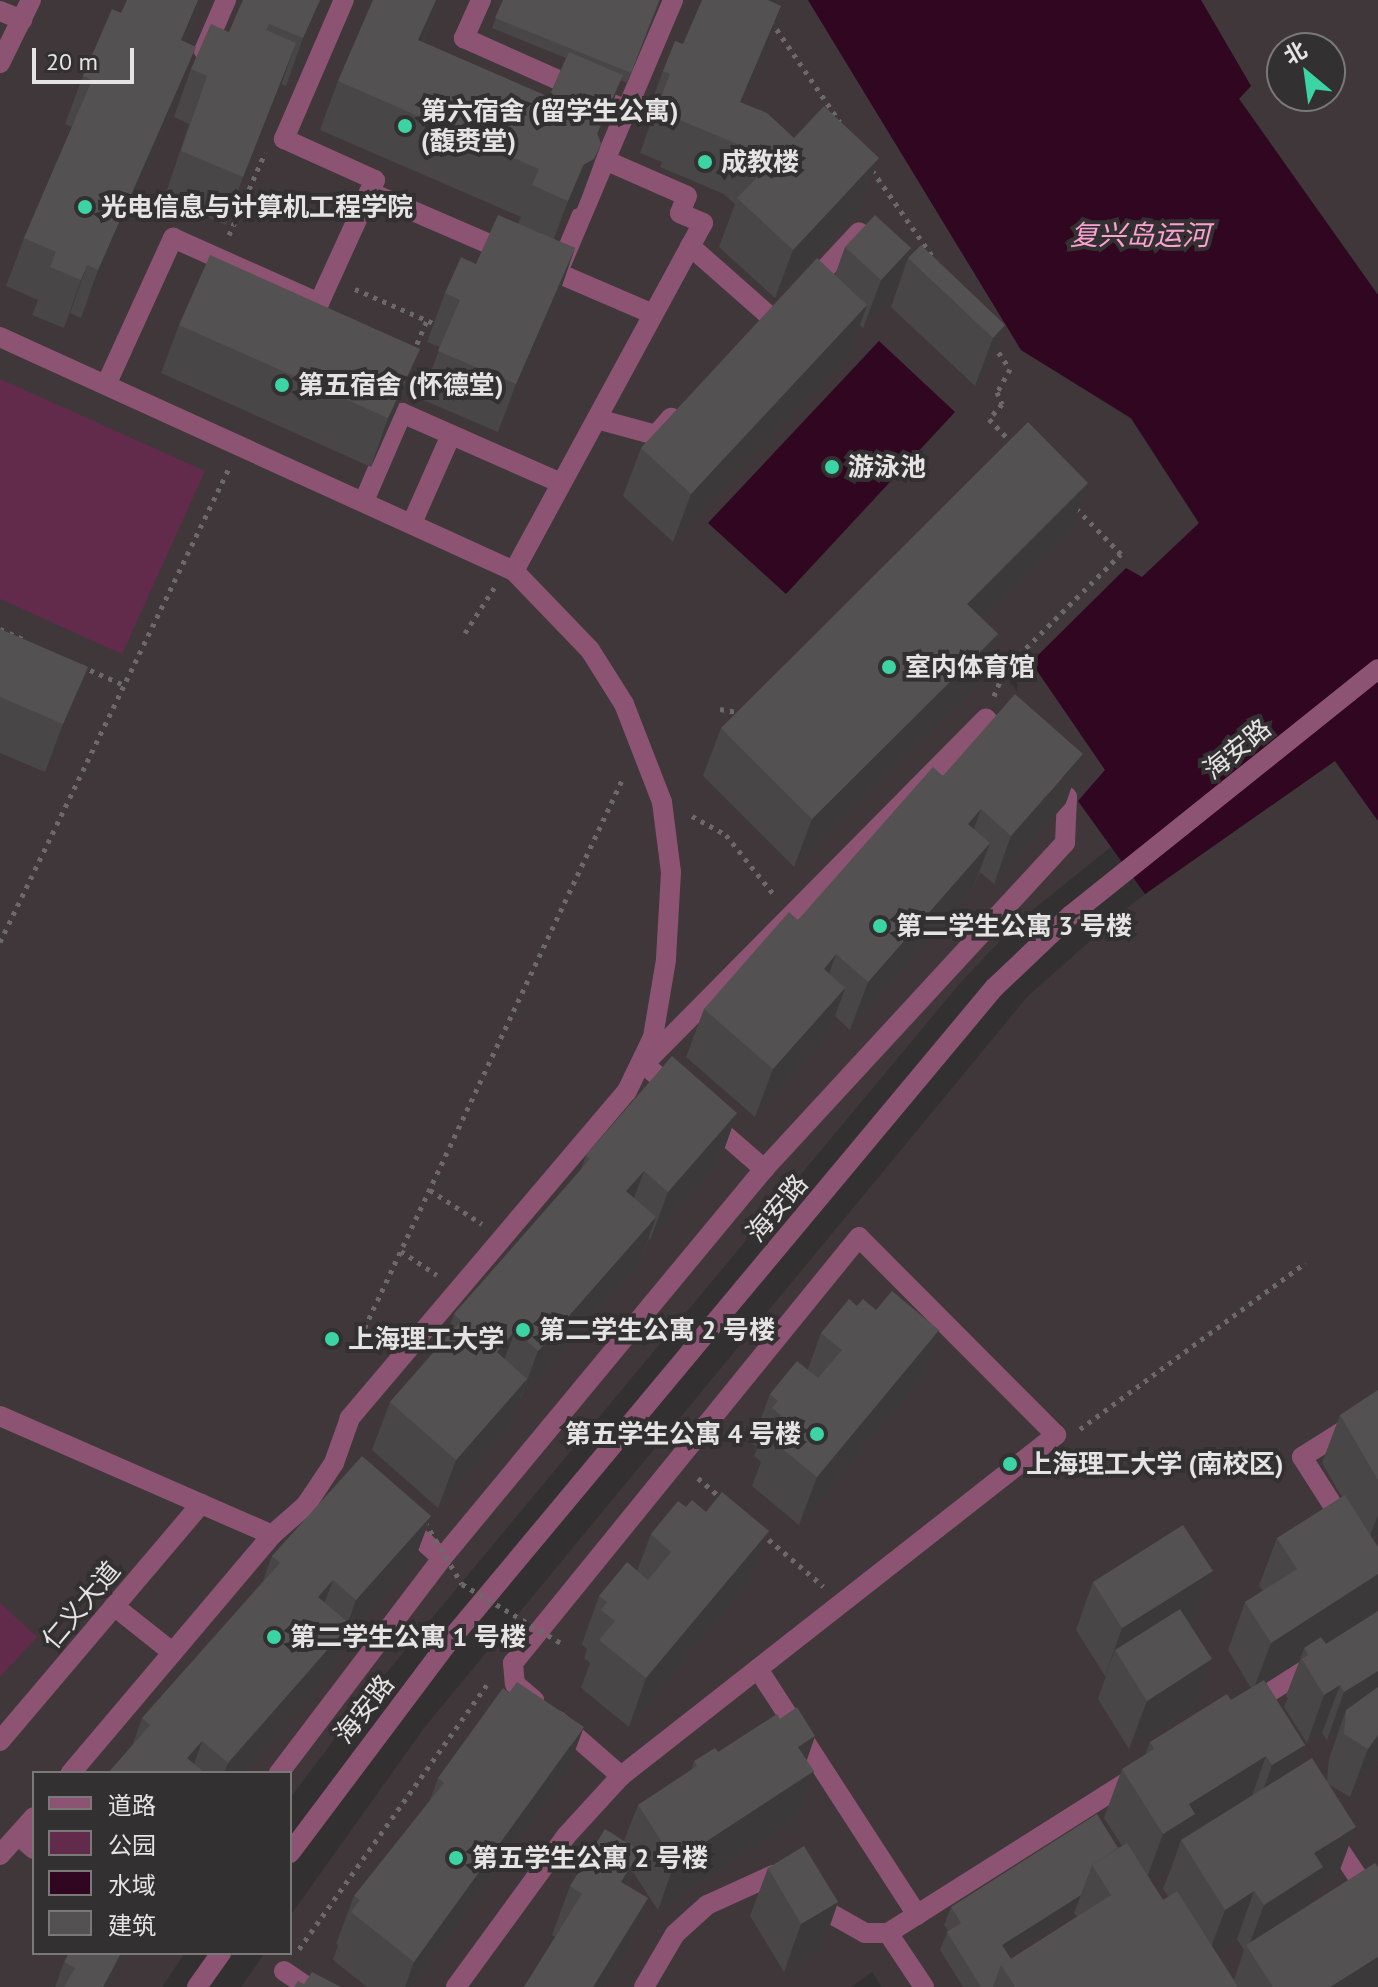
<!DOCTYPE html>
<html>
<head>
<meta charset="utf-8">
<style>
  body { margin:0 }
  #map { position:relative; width:1378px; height:1987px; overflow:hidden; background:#333031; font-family:"PT Sans","Noto Sans SC",sans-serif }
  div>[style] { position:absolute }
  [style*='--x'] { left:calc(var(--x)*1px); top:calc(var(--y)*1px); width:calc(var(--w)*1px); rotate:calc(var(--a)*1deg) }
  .built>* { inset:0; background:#40373b }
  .green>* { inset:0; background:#632b4b }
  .water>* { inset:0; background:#310621 }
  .path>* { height:5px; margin-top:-2.5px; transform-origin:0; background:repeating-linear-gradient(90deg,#6b696a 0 4px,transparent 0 10px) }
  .minor>* { height:20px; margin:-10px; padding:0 10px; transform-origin:10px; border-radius:10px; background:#8c5472 }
  .path-bridge>* { height:5px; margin-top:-2.5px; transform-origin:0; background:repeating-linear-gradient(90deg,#6b696a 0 4px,transparent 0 10px) }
  .wall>* { inset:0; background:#484647 }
  .shaded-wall>* { inset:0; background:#3b3939 }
  .building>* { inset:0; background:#545152 }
  .dots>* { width:22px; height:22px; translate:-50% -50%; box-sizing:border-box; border:4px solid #333031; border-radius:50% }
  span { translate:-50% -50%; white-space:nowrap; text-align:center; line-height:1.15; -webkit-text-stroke:8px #333031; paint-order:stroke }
  .poi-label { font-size:26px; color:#e5e3e4; font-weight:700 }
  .left { translate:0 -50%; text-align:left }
  .right { translate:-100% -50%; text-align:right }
  .street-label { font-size:26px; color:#e5e3e4 }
  .water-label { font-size:28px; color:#fda0d2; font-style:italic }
  .legend { position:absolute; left:32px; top:1771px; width:260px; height:184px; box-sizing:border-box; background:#333031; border:2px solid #7a7879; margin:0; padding:10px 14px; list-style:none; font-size:24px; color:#e5e3e4 }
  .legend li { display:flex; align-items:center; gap:16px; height:40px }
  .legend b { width:40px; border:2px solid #7a7879 }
  .north { position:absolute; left:1266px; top:32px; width:80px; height:80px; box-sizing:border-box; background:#333031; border:2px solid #7a7879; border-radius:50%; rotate:331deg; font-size:22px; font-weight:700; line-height:32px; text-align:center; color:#e5e3e4 }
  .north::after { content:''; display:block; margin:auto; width:28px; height:36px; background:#3cd4a4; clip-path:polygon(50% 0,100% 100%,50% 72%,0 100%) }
  .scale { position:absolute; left:32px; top:48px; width:102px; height:36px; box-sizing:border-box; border:4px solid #e5e3e4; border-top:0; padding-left:10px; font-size:24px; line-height:28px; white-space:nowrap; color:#e5e3e4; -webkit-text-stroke:6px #333031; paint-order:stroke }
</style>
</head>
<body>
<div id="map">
  <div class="built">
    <div style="clip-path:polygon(0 0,808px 0,1021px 350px,1131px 419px,1199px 524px,1142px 577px,1105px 770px,1078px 801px,1111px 847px,1020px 920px,961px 982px,368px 1695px,290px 1798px,290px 1773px,34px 1773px,34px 1953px,185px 1953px,162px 1987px,0 1987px)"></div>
    <div style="clip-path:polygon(evenodd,1201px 0,1378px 0,1378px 295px,1239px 98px,1251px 86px,1201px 0,1282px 48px,1330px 48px,1330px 96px,1282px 96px,1282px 48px)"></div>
    <div style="clip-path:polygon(1335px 761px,1378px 821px,1378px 1987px,882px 1987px,872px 1972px,851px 1987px,241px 1987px,265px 1953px,290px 1953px,290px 1916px,424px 1728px,1028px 996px,1133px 903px)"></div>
  </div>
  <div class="green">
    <div style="clip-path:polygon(0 379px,205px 471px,122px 654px,0 599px)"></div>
    <div style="clip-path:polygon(0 1603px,37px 1637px,0 1677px)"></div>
  </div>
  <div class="water">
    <div style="clip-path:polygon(808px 0,1201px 0,1251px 86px,1239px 99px,1378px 295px,1378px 821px,1335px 761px,1145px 894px,1078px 801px,1105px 770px,1031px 662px,1126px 568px,1142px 577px,1199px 523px,1131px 418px,1021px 350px)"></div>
    <div style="clip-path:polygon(879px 341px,955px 412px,786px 594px,708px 523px)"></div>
  </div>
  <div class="path">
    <div style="--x:771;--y:21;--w:122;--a:55.7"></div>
    <div style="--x:872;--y:170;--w:110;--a:55"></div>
    <div style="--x:229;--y:235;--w:90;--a:-66.3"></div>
    <div style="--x:355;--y:289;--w:87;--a:23.6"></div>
    <div style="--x:993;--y:344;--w:30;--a:56"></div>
    <div style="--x:1010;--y:369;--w:26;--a:119"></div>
    <div style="--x:997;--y:392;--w:13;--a:67"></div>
    <div style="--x:1002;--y:404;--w:20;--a:131"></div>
    <div style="--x:989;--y:419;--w:33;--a:46"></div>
    <div style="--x:413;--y:353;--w:36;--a:-67"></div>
    <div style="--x:0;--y:629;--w:27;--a:24"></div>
    <div style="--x:465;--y:633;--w:54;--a:-57.2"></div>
    <div style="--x:81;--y:666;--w:47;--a:23.8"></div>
    <div style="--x:994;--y:696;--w:29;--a:-68"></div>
    <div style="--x:1005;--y:669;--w:163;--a:-44.8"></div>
    <div style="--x:1121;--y:554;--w:66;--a:-134.4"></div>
    <div style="--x:720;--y:709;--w:23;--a:10"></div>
    <div style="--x:692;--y:816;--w:39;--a:29"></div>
    <div style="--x:726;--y:835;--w:78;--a:51.2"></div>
    <div style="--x:0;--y:942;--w:526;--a:-64.21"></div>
    <div style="--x:430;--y:1190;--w:62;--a:33.2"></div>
    <div style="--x:401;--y:1251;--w:43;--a:33.7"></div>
    <div style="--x:356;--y:1346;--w:628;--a:-64.82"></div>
    <div style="--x:1080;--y:1429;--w:280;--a:-36.4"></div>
    <div style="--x:698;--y:1478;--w:33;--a:41"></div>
    <div style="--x:761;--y:1533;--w:82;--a:40.5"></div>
    <div style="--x:299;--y:1949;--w:325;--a:-54.6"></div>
  </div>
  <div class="minor">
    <div style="--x:481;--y:0;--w:42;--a:114.1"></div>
    <div style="--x:464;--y:38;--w:177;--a:24"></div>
    <div style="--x:0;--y:11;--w:24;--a:22"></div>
    <div style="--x:204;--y:51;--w:56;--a:-66.7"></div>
    <div style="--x:0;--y:63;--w:70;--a:-63.8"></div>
    <div style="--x:369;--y:192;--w:154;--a:23.4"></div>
    <div style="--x:690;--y:246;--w:113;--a:41.4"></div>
    <div style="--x:775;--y:321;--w:14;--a:-45"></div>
    <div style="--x:539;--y:265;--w:124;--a:23.3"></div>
    <div style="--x:559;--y:269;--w:292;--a:-67"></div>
    <div style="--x:810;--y:285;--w:72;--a:-47.2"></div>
    <div style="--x:0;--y:337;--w:565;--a:24.48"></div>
    <div style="--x:514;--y:571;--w:110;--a:46.1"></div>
    <div style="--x:590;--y:650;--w:64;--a:57.8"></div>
    <div style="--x:624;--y:704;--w:105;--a:68.8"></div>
    <div style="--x:662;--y:802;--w:71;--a:82.7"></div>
    <div style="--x:671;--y:872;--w:88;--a:93.3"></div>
    <div style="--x:666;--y:960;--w:78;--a:99.6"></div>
    <div style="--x:653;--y:1037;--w:60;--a:115.7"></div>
    <div style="--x:627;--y:1091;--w:429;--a:130.3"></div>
    <div style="--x:350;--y:1418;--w:48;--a:109.6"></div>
    <div style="--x:334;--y:1463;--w:50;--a:123.7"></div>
    <div style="--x:306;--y:1505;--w:45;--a:138.6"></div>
    <div style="--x:272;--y:1535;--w:312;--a:130.2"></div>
    <div style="--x:106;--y:385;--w:162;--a:-65.5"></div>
    <div style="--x:173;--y:238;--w:160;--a:24"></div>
    <div style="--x:319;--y:303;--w:135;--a:-65.5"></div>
    <div style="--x:375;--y:180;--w:100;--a:-155.7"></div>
    <div style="--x:284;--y:139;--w:151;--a:-66.7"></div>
    <div style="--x:597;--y:419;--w:61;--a:15.2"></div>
    <div style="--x:656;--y:435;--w:23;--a:-49"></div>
    <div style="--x:364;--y:501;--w:96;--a:-66.6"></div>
    <div style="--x:402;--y:413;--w:174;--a:23.8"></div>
    <div style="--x:412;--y:523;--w:96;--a:-66.1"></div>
    <div style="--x:514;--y:571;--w:396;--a:-61.5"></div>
    <div style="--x:703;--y:223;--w:25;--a:-157"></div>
    <div style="--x:680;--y:213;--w:18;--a:-68"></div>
    <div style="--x:687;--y:196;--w:90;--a:-156.3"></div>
    <div style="--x:677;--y:1093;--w:44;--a:-138.7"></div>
    <div style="--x:644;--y:1064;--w:486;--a:-45.3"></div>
    <div style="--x:986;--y:719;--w:30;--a:44"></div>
    <div style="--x:710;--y:1122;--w:72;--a:41"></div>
    <div style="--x:0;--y:1416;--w:297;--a:23.6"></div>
    <div style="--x:403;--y:1523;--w:52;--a:41.9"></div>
    <div style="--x:1346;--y:1526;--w:82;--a:-122.5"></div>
    <div style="--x:1302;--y:1457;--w:90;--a:-32.3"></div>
    <div style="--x:114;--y:1606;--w:75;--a:38.5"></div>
    <div style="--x:758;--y:1669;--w:293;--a:57.1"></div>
    <div style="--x:1249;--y:1705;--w:77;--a:-32.2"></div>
    <div style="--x:558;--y:1721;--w:84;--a:41.1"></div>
    <div style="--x:0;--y:1741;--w:311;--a:-49.7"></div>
    <div style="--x:279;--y:1773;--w:270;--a:-52.8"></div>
    <div style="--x:442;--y:1558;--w:505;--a:-50.38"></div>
    <div style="--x:764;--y:1169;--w:444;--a:-47.3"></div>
    <div style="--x:1065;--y:843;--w:46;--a:-87.5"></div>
    <div style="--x:1067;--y:797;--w:22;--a:-137"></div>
    <div style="--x:1329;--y:1834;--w:88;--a:56.1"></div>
    <div style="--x:19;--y:1836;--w:20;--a:41"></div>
    <div style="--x:290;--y:1853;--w:260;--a:-53.1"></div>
    <div style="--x:446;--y:1645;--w:856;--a:-50.17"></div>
    <div style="--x:994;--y:988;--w:106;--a:-43.5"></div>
    <div style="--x:1071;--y:915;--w:393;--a:-38.7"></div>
    <div style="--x:0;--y:1855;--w:51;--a:-48.2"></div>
    <div style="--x:812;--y:1903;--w:61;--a:29.5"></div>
    <div style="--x:865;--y:1933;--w:23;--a:0"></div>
    <div style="--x:888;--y:1933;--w:296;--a:-32.3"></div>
    <div style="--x:888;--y:1933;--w:65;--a:56.3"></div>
    <div style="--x:284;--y:1971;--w:29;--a:34"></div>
    <div style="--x:197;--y:1987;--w:42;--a:-54.8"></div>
    <div style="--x:456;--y:1987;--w:187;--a:-53.9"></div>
    <div style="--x:566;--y:1836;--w:81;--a:-47.5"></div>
    <div style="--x:621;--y:1776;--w:553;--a:-38.09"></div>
    <div style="--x:1056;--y:1435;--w:279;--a:-134.9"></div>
    <div style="--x:859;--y:1237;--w:549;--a:129.08"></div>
    <div style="--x:513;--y:1663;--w:21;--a:85"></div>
    <div style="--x:515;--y:1684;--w:25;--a:40"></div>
    <div style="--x:644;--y:1987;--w:61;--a:-59.7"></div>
    <div style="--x:675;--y:1934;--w:43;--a:-42.2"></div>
    <div style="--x:707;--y:1905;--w:72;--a:-24.4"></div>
    <div style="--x:773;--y:1875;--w:16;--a:35"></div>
  </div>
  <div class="path-bridge">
    <div style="--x:425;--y:1522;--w:72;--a:59.2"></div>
    <div style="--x:462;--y:1584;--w:115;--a:30.8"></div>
  </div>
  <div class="wall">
    <div style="clip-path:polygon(202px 0,184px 42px,178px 95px,81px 318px,70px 313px,64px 328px,32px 315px,38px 300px,6px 286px,24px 238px,72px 127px,65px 124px,83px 76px,121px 13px)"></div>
    <div style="clip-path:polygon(243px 0,323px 0,286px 86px,281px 84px,226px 225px,164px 199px,189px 124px,174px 117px,191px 69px,229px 32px)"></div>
    <div style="clip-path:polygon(373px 0,440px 0,422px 42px,549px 97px,566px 58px,492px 28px,503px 0,660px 0,627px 83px,621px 80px,599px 137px,601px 144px,583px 193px,577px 208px,566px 213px,554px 239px,575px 248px,558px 297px,498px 432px,421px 399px,440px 347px,427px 342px,445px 293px,518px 224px,521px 217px,320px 130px,338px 81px)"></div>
    <div style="clip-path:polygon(683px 44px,764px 54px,743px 103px,862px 206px,775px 298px,719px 247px,735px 204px,724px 194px,660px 167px,662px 162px,640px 153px,651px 122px,645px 120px,663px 71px)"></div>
    <div style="clip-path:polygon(845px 247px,911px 248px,893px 296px,863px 328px,860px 325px,850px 353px,673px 542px,623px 496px,641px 448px,835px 275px)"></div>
    <div style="clip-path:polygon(908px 258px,1005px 325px,987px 373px,975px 386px,891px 307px)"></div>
    <div style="clip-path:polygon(179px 325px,420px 349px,402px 397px,371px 467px,161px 373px)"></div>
    <div style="clip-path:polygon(1071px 531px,982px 619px,998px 634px,980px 683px,794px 867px,703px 776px,721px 728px)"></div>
    <div style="clip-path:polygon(0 629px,88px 667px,70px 715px,45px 772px,0 753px)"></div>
    <div style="clip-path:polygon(943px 776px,1066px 803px,994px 884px,980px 872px,972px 891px,850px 1030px,835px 1016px,828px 1036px,755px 1117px,686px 1057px,704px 1009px,798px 920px)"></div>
    <div style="clip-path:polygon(737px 1113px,720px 1161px,650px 1240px,649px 1238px,639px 1265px,520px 1399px,510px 1427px,438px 1508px,372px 1450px,390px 1402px,445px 1339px,454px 1314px,580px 1172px,586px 1155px)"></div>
    <div style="clip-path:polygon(857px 1306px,876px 1310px,939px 1330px,922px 1378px,799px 1525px,752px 1486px,761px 1462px,754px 1456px,758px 1447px,752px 1443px,770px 1394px,808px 1369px,821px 1333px)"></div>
    <div style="clip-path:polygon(evenodd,1378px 1390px,1378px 1535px,1373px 1539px,1373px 1614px,1378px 1611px,1378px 1760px,1350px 1797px,1328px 1784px,1338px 1875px,1315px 1890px,1309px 1905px,1378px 1987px,963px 1987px,940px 1950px,948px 1931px,944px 1925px,951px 1907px,1122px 1846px,1104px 1818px,1122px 1769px,1145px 1755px,1150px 1742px,1231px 1700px,1251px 1688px,1228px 1650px,1245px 1602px,1263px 1591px,1259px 1586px,1277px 1538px,1342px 1497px,1322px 1463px,1340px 1415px,1378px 1390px,1299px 1662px,1286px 1696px,1288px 1698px,1284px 1707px,1307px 1743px,1322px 1733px,1327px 1740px,1338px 1733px,1329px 1759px,1327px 1781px,1296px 1767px,1305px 1745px,1266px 1683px,1299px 1662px,1378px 1390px,1172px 1866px,1163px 1889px,1169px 1897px,1163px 1900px,1150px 1880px,1172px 1866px,1378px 1390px,1074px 1913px,1077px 1917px,1011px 1959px,1008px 1955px,1074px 1913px,1378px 1390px,1237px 1939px,1244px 1950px,1234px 1980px,1216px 1952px,1237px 1939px)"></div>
    <div style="clip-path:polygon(686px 1507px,706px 1512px,769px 1531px,751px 1580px,629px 1727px,581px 1688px,590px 1663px,584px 1658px,587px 1649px,582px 1644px,599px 1596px,637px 1571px,651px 1534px)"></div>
    <div style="clip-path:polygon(431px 1516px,413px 1564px,342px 1644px,332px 1672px,244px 1773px,108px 1773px,132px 1746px,142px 1718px,263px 1581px,272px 1556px)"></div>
    <div style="clip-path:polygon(1213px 1571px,1195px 1619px,1189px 1623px,1195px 1708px,1129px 1749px,1098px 1699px,1106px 1676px,1105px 1676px,1076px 1630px,1093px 1582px)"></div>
    <div style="clip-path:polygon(780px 1719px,815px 1736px,807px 1760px,797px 1819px,658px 1910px,633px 1872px,628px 1886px,648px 1898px,630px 1947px,605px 1987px,524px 1987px,555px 1937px,552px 1935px,570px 1886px,624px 1841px,638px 1805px,691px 1770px,694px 1761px,718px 1752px)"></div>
    <div style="clip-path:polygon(566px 1775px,413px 1987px,367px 1987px,333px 1960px,338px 1945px,336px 1944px,354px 1896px,430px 1800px,438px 1778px)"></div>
    <div style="clip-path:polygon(768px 1868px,838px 1902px,821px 1951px,784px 1972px,750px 1916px)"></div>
    <div style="clip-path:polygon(122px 1953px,110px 1987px,55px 1987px,64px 1962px)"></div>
  </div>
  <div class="shaded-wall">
    <div style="clip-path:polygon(198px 0,202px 0,163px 89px,181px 40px)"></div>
    <div style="clip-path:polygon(320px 0,323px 0,286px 86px,303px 38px)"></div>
    <div style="clip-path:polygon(436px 0,440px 0,401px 89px,418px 40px)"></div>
    <div style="clip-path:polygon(781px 6px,764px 54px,727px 140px,740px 102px)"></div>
    <div style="clip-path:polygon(296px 43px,279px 91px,226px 225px,243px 177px)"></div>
    <div style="clip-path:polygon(196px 47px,178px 95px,81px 318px,98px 270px)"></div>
    <div style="clip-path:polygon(623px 75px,605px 123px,588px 162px,601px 144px,583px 193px,577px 208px,566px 213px,550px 249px,568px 201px)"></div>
    <div style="clip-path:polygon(879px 158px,862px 206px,775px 298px,793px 250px)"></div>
    <div style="clip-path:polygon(575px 248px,558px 297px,498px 432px,516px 384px)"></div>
    <div style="clip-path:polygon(911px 248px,893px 296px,863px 328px,881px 280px)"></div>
    <div style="clip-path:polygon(87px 265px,70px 313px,64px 328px,81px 280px)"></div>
    <div style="clip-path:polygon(867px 305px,850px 353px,673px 542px,691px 494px)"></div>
    <div style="clip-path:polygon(1005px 325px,987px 373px,975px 386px,993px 338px)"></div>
    <div style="clip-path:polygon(420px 349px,402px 397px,371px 467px,388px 418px)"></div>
    <div style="clip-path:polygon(1088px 483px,1071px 531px,949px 652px,967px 604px)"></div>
    <div style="clip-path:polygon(998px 634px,980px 683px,794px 867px,812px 819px)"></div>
    <div style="clip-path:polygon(88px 667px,70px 715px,45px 772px,63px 724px)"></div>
    <div style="clip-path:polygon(1083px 754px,1066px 803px,994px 884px,1011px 836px)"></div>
    <div style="clip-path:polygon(981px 809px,964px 857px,968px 824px)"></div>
    <div style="clip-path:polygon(990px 843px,972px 891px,850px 1030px,868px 982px)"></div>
    <div style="clip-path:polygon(836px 954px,819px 1002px,824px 969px)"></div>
    <div style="clip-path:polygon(845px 988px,828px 1036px,755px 1117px,773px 1069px)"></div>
    <div style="clip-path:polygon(737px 1113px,720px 1161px,650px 1240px,668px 1192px)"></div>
    <div style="clip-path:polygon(644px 1171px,626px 1219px,626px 1191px)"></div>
    <div style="clip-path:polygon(656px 1217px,639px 1265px,520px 1400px,538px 1351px)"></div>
    <div style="clip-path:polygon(939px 1330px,922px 1378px,799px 1525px,817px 1477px)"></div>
    <div style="clip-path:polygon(515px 1331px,497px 1380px,497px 1352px)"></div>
    <div style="clip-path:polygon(527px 1379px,510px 1427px,438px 1508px,456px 1460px)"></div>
    <div style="clip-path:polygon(1378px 1515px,1378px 1535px,1368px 1541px)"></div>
    <div style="clip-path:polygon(431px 1516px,413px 1564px,342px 1644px,332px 1672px,244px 1773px,224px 1773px,228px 1763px,346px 1628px,356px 1600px)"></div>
    <div style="clip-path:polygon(769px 1531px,751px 1580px,629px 1727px,646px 1678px)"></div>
    <div style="clip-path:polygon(1213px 1571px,1195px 1619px,1124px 1664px,1115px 1650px,1105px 1676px,1122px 1628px)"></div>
    <div style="clip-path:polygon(1378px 1574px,1378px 1601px,1373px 1615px,1308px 1655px,1304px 1648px,1299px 1662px,1253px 1691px,1271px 1643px)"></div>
    <div style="clip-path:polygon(333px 1580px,315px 1628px,318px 1597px)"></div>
    <div style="clip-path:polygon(1212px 1659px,1195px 1708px,1129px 1749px,1147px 1701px)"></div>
    <div style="clip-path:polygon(1378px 1671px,1378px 1708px,1346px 1710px,1338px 1733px,1327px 1740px,1344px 1692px)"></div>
    <div style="clip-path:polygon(1340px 1685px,1322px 1733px,1307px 1743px,1324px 1695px)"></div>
    <div style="clip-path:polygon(584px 1727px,566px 1775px,413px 1987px,405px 1987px,414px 1962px)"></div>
    <div style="clip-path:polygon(1378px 1735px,1378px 1760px,1350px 1797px,1368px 1749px)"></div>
    <div style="clip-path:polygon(815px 1736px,799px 1781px,814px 1771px,797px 1819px,658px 1910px,675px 1862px,798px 1747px)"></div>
    <div style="clip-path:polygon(202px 1741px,191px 1773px,187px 1758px)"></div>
    <div style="clip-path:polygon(1305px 1745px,1287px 1793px,1255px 1813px,1272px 1765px)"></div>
    <div style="clip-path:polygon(1266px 1756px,1249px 1804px,1181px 1840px,1172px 1866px,1145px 1883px,1163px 1834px,1189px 1804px)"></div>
    <div style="clip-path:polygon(1356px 1827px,1338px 1875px,1315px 1890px,1306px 1916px,1248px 1948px,1264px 1905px,1314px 1853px)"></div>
    <div style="clip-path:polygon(640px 1851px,623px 1899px,621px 1882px)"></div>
    <div style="clip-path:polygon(1254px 1891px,1237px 1939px,1207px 1958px,1225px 1910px)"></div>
    <div style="clip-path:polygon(1081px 1895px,1074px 1913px,995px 1963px,1002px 1945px)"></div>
    <div style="clip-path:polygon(648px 1898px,630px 1947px,605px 1987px,593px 1987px)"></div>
    <div style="clip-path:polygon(838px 1902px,821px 1951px,784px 1972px,801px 1924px)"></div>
    <div style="clip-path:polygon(121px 1953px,122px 1953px,110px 1987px,103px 1987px)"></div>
    <div style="clip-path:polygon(1378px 1957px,1378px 1987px,1330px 1987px)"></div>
  </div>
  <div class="building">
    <div style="clip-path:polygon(127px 0,198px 0,181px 40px,196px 47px,98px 270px,87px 265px,81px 280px,50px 267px,56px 252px,24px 238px,92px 80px,83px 76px,112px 9px,121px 13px)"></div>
    <div style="clip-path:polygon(243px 0,320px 0,303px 38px,269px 24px,266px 30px,296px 43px,243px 177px,181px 151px,207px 76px,191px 69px,211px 24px,229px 32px)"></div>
    <div style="clip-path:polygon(373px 0,436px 0,418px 40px,549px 97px,569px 52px,623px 75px,597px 133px,601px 144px,594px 159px,583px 165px,568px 201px,532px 185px,539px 169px,338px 81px)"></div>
    <div style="clip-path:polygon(503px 0,659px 0,631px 73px,495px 18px)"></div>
    <div style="clip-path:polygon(702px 0,768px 0,781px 6px,740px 102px,767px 113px,794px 138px,824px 106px,879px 158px,793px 250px,737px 198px,766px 168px,742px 146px,677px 119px,679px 114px,658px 105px,670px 74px,663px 71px,675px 41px,683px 44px)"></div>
    <div style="clip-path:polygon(498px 215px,575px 248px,516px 384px,438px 351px,460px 300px,445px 293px,461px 257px,476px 264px)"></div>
    <div style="clip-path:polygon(875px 215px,911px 248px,881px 280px,845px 247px)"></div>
    <div style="clip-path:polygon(921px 245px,1005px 325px,993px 338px,908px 258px)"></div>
    <div style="clip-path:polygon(210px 255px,420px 349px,388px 418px,179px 325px)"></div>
    <div style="clip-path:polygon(817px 258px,867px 305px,691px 494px,641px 448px)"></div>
    <div style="clip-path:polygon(1028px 422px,1088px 483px,967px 604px,998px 634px,812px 819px,721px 728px)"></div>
    <div style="clip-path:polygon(0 629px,88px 667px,63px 724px,0 697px)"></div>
    <div style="clip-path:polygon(1015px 694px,1083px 754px,1011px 836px,981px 809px,968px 824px,990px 843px,868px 982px,836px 954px,824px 969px,845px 988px,773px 1069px,704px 1009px,789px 912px,798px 920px,933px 767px,943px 776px)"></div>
    <div style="clip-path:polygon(672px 1056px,737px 1113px,668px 1192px,644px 1171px,626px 1191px,656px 1217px,538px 1351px,515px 1331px,497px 1352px,527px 1379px,456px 1460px,390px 1402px,461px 1321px,454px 1314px,590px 1159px,586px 1155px)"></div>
    <div style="clip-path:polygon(892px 1291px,939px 1330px,817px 1477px,769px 1438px,785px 1419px,772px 1408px,778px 1401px,770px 1394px,797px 1361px,818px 1378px,842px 1350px,821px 1333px,849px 1299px,857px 1306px,863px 1299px,876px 1310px)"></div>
    <div style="clip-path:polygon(1378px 1390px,1378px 1480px,1340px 1415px)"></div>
    <div style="clip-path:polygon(362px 1456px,431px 1516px,356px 1600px,333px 1580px,318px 1597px,350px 1624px,228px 1763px,202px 1741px,187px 1758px,205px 1773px,108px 1773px,150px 1725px,142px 1718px,280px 1563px,272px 1556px)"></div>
    <div style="clip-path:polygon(722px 1492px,769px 1531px,646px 1678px,599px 1640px,615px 1621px,601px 1610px,607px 1602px,599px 1596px,627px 1562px,648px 1580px,671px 1552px,651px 1534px,678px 1501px,686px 1507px,692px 1500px,706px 1512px)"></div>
    <div style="clip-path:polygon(1345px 1495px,1378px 1547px,1378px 1574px,1271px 1643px,1245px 1602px,1297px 1569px,1277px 1538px)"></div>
    <div style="clip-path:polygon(1183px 1525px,1213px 1571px,1122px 1628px,1093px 1582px)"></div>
    <div style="clip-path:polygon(1180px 1609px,1212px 1659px,1147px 1701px,1115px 1650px)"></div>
    <div style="clip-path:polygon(1378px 1611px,1378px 1671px,1344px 1692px,1340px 1685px,1324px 1695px,1302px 1659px,1308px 1655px,1304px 1648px,1321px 1637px,1326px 1644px)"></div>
    <div style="clip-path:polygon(1264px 1680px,1305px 1745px,1272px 1765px,1266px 1756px,1189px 1804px,1195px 1814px,1163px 1834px,1122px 1769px,1154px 1749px,1150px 1742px,1227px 1694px,1231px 1700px)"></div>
    <div style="clip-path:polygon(517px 1682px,584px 1727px,414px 1962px,351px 1912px,360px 1900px,354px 1896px,444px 1783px,438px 1778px,503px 1688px,509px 1693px)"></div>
    <div style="clip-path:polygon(1378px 1687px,1378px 1735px,1368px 1749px,1344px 1734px,1346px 1710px)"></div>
    <div style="clip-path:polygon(797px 1707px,815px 1736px,798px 1747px,814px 1771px,675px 1862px,638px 1805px,697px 1766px,694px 1761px,715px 1748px,718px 1752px,777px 1714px,780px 1719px)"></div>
    <div style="clip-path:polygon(1312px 1758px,1356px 1827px,1314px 1853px,1323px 1867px,1264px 1905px,1254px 1891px,1225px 1910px,1181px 1840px)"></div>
    <div style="clip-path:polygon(1097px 1814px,1118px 1848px,1092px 1865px,1081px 1895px,1002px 1945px,1011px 1959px,1001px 1965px,993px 1987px,981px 1987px,947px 1932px,961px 1923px,951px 1907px)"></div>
    <div style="clip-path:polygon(605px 1829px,640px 1851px,621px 1882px,648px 1898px,593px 1987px,524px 1987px,582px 1894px,570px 1886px)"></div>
    <div style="clip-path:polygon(1127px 1843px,1163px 1900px,1177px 1891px,1238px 1987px,1015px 1987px,1001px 1965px,1111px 1895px,1092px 1865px)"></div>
    <div style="clip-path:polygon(804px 1846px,838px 1902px,801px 1924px,768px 1868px)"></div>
    <div style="clip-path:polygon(1375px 1863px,1378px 1867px,1378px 1957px,1330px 1987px,1273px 1987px,1246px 1945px)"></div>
    <div style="clip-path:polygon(69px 1953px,121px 1953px,103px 1987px,64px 1987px,75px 1968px,64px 1962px)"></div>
    <div style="clip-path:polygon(312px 1972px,341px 1987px,294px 1987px,298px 1981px,304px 1984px)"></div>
  </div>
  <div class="dots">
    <div style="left:405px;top:126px;background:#3cd4a4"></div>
    <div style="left:705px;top:162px;background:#3cd4a4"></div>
    <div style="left:85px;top:207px;background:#3cd4a4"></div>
    <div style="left:282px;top:385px;background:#3cd4a4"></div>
    <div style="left:832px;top:467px;background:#3cd4a4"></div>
    <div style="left:889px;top:667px;background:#3cd4a4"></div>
    <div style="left:880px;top:926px;background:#3cd4a4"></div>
    <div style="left:523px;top:1330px;background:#3cd4a4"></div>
    <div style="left:332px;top:1339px;background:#3cd4a4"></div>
    <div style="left:817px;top:1434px;background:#3cd4a4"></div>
    <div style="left:1010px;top:1464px;background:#3cd4a4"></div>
    <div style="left:274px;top:1637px;background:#3cd4a4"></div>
    <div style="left:456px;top:1858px;background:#3cd4a4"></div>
  </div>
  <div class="poi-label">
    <span class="left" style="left:421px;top:126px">第六宿舍 (留学生公寓)<br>(馥赉堂)</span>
    <span class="left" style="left:721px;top:162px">成教楼</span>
    <span class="left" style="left:101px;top:207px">光电信息与计算机工程学院</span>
    <span class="left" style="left:298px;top:385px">第五宿舍 (怀德堂)</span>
    <span class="left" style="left:848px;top:467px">游泳池</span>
    <span class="left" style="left:905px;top:667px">室内体育馆</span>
    <span class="left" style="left:896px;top:926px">第二学生公寓 3 号楼</span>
    <span class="left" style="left:539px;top:1330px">第二学生公寓 2 号楼</span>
    <span class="left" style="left:348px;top:1339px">上海理工大学</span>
    <span class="right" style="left:801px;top:1434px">第五学生公寓 4 号楼</span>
    <span class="left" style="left:1026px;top:1464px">上海理工大学 (南校区)</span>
    <span class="left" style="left:290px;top:1637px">第二学生公寓 1 号楼</span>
    <span class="left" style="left:472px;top:1858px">第五学生公寓 2 号楼</span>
  </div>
  <div class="street-label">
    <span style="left:1237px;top:749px;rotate:-39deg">海安路</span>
    <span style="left:777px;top:1208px;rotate:-50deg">海安路</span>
    <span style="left:81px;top:1605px;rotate:-50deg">仁义大道</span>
    <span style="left:364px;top:1709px;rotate:-52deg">海安路</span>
  </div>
  <div class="water-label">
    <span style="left:1140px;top:235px">复兴岛运河</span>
  </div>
  <ul class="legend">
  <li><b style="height:10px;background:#8c5472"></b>道路</li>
  <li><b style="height:22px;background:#632b4b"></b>公园</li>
  <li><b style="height:22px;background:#310621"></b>水域</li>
  <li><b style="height:22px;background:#545152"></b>建筑</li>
  </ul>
  <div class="north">北</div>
  <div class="scale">20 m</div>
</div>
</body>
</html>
